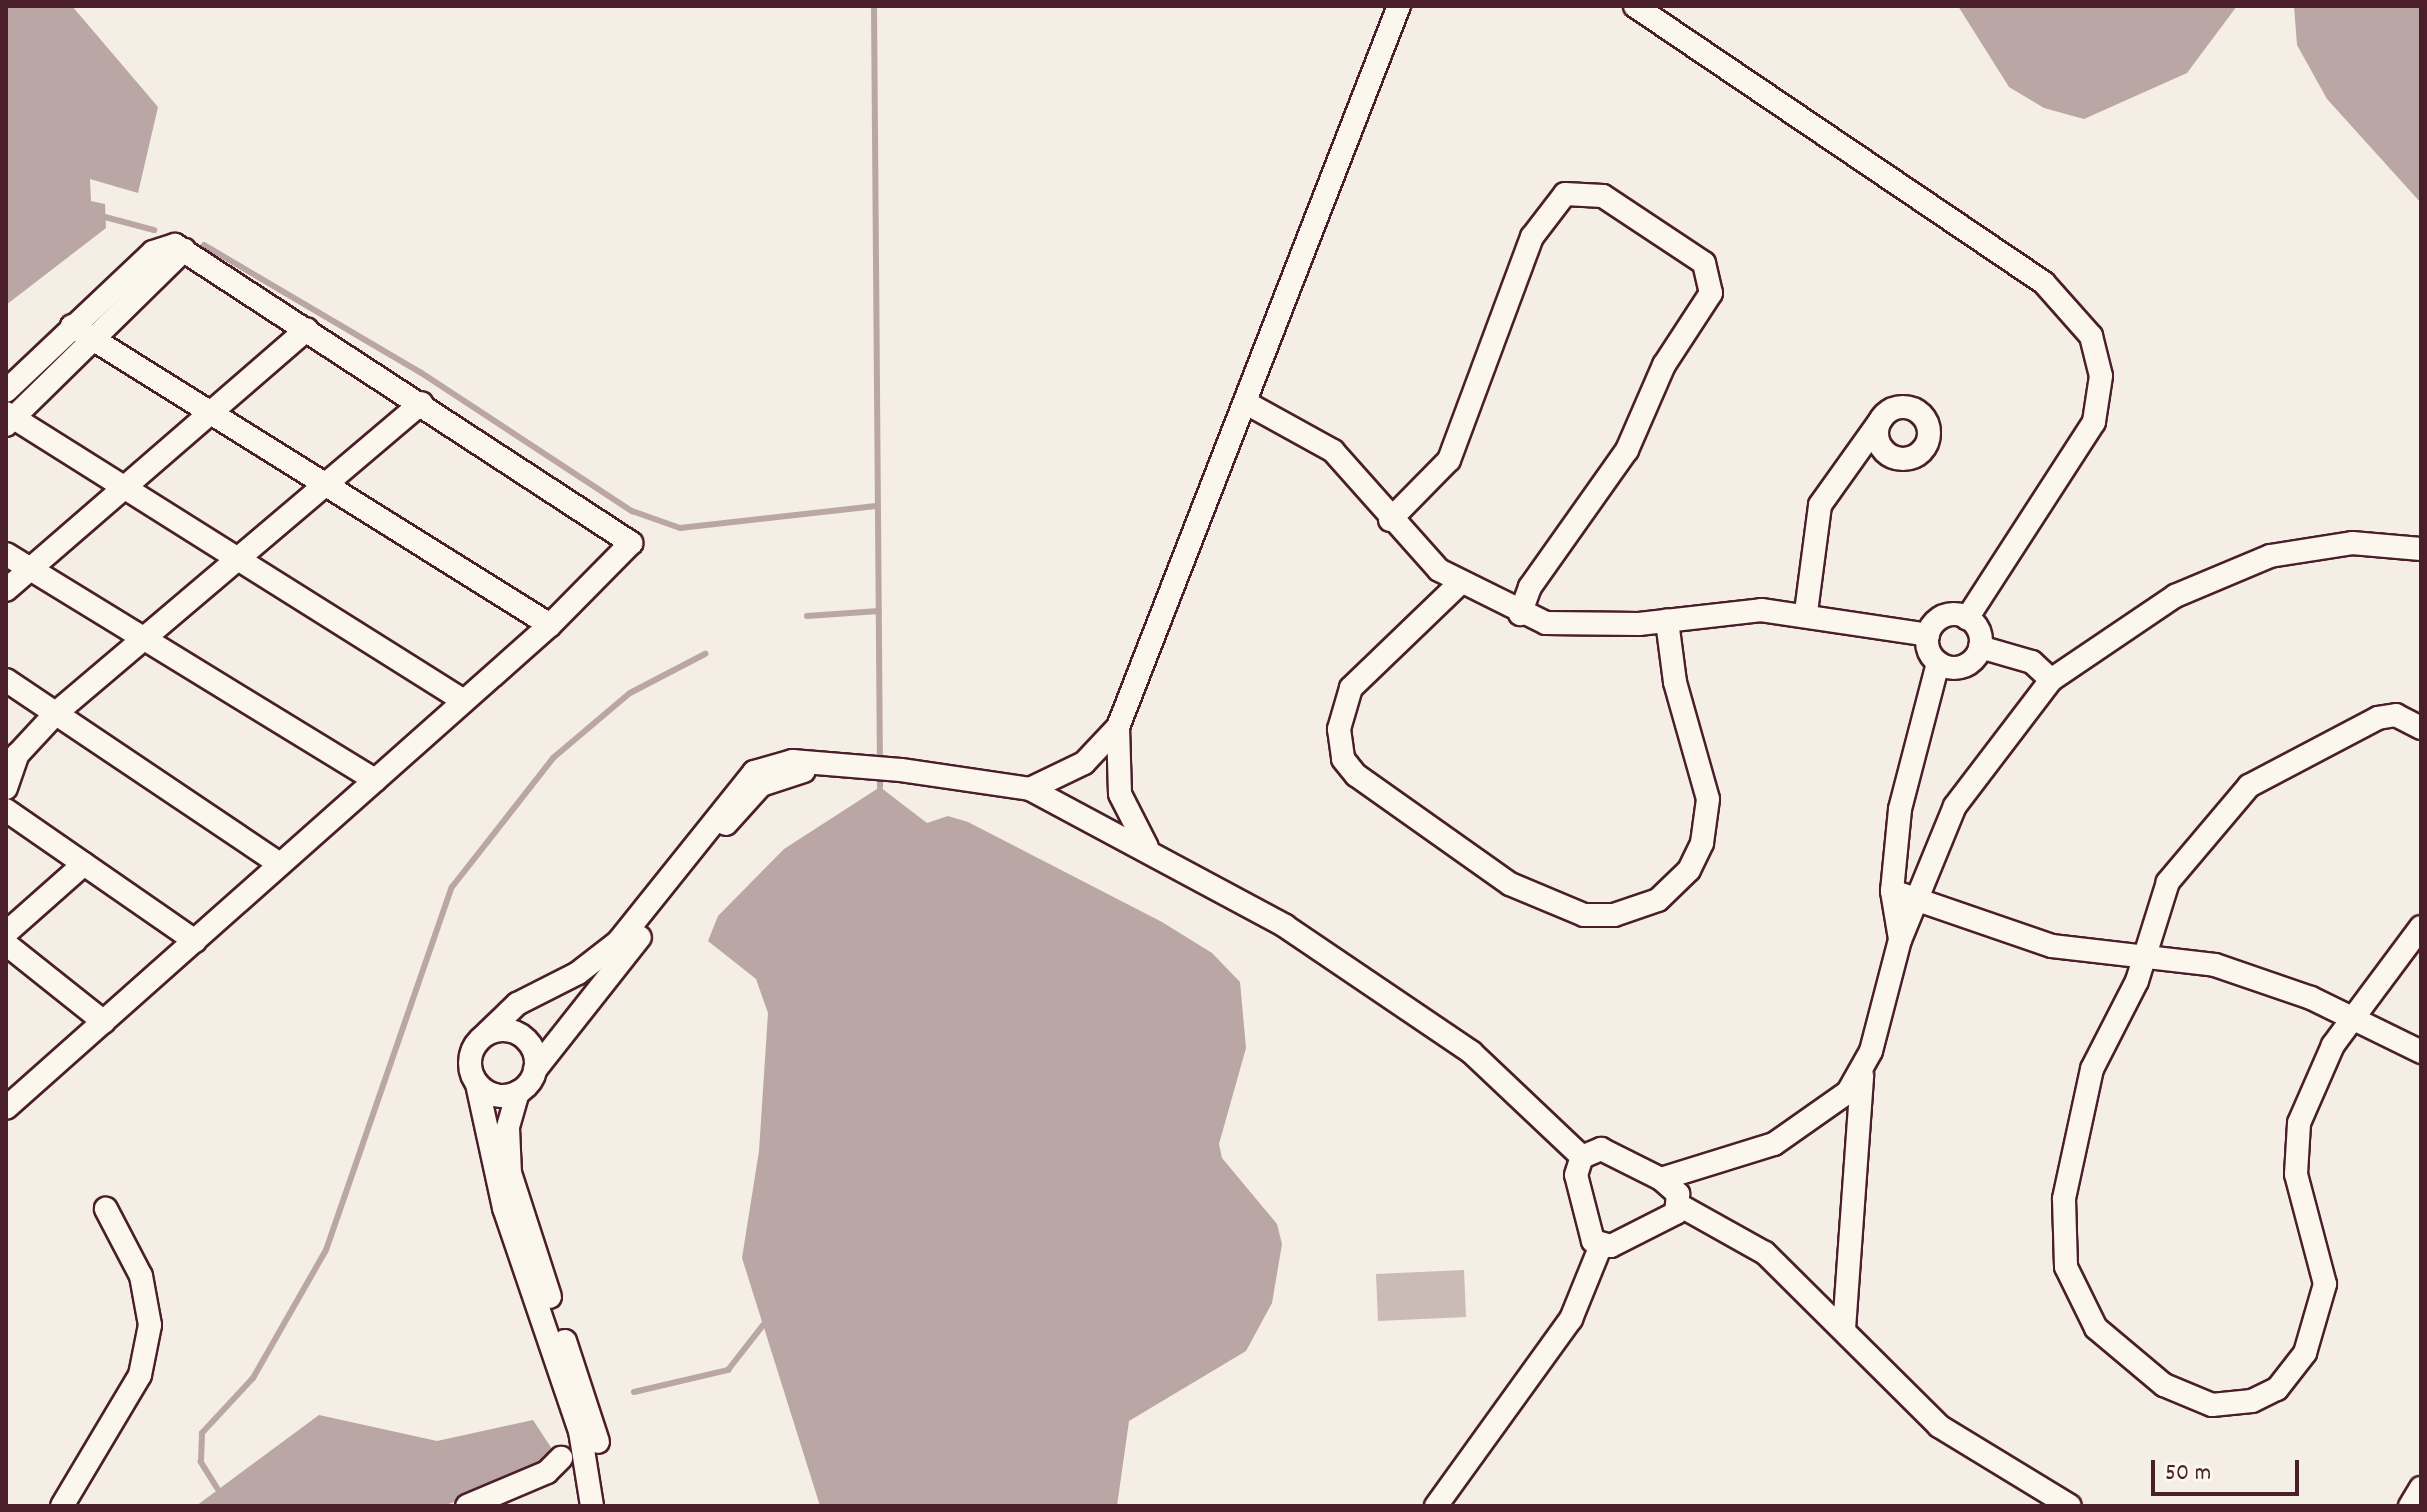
<!DOCTYPE html>
<html>
<head>
<meta charset="utf-8">
<style>
  body { margin:0 }
  #map { position:relative; width:2427px; height:1512px; overflow:hidden; background:#f4eee4; font-family:Dekko,sans-serif }
  div>[style] { position:absolute }
  [style*='--x'] { left:calc(var(--x)*1px); top:calc(var(--y)*1px); width:calc(var(--w)*1px); rotate:calc(var(--a)*1deg) }
  .water>* { inset:0; background:#baa7a5 }
  .stream>* { height:6px; margin:-3px; padding:0 3px; transform-origin:3px; border-radius:3px; background:#baa7a5 }
  .building>* { inset:0; background:#cabbb6 }
  .roads { filter:drop-shadow(2px 0 #4a1f2b) drop-shadow(-2px 0 #4a1f2b) drop-shadow(0 2px #4a1f2b) drop-shadow(0 -2px #4a1f2b) }
  .minor>* { height:22px; margin:-11px; padding:0 11px; transform-origin:11px; border-radius:11px; background:#fbf7ec }
  .minor>.ring { margin:-11px; padding:0; box-sizing:content-box; background:none; border:22px solid #fbf7ec; border-radius:50% }
  span { translate:-50% -50%; white-space:nowrap; text-align:center; line-height:1.15; -webkit-text-stroke:8px #fbf7ec; paint-order:stroke }
  .frame { position:absolute; inset:0; border:8px solid #4a1f2b; pointer-events:none }
  .scale { position:absolute; left:2151px; top:1460px; width:148px; height:36px; box-sizing:border-box; border:4px solid #4a1f2b; border-top:0; padding-left:10px; font-size:24px; line-height:28px; white-space:nowrap; color:#4a1f2b; -webkit-text-stroke:6px #fbf7ec; paint-order:stroke }
</style>
</head>
<body>
<div id="map">
  <div class="water">
    <div style="clip-path:polygon(6px 6px,72px 6px,158px 107px,138px 193px,90px 179px,91px 201px,105px 204px,106px 228px,6px 305px)"></div>
    <div style="clip-path:polygon(1958px 6px,2237px 6px,2187px 73px,2084px 119px,2044px 108px,2009px 87px)"></div>
    <div style="clip-path:polygon(2294px 6px,2421px 6px,2421px 203px,2327px 99px,2297px 45px)"></div>
    <div style="clip-path:polygon(880px 787px,927px 823px,948px 816px,968px 822px,1162px 922px,1212px 953px,1240px 982px,1246px 1048px,1219px 1144px,1222px 1158px,1277px 1224px,1282px 1244px,1272px 1303px,1246px 1351px,1129px 1421px,1117px 1506px,820px 1506px,742px 1258px,759px 1151px,768px 1013px,756px 979px,708px 941px,718px 916px,784px 849px)"></div>
    <div style="clip-path:polygon(319px 1415px,437px 1441px,533px 1420px,554px 1452px,528px 1476px,443px 1506px,196px 1506px)"></div>
  </div>
  <div class="stream">
    <div style="--x:874;--y:6;--w:756;--a:89.55"></div>
    <div style="--x:105;--y:217;--w:51;--a:14.9"></div>
    <div style="--x:204;--y:245;--w:251;--a:30.5"></div>
    <div style="--x:420;--y:372;--w:254;--a:33.3"></div>
    <div style="--x:632;--y:511;--w:51;--a:19.5"></div>
    <div style="--x:680;--y:528;--w:197;--a:-6.4"></div>
    <div style="--x:807;--y:616;--w:72;--a:-4"></div>
    <div style="--x:880;--y:773;--w:14;--a:90"></div>
    <div style="--x:634;--y:1392;--w:97;--a:-13.2"></div>
    <div style="--x:728;--y:1370;--w:57;--a:-52.1"></div>
    <div style="--x:217;--y:1488;--w:31;--a:-122"></div>
    <div style="--x:201;--y:1462;--w:29;--a:-88"></div>
    <div style="--x:202;--y:1433;--w:75;--a:-47.2"></div>
    <div style="--x:253;--y:1378;--w:147;--a:-60.3"></div>
    <div style="--x:326;--y:1250;--w:384;--a:-70.9"></div>
    <div style="--x:452;--y:887;--w:164;--a:-51.9"></div>
    <div style="--x:553;--y:758;--w:101;--a:-40.2"></div>
    <div style="--x:630;--y:693;--w:85;--a:-27.5"></div>
  </div>
  <div class="building">
    <div style="clip-path:polygon(1464px 1270px,1466px 1317px,1378px 1321px,1376px 1274px)"></div>
  </div>
  <div class="roads">
    <div class="minor">
      <div style="--x:1635;--y:6;--w:494;--a:34.1"></div>
      <div style="--x:2044;--y:283;--w:71;--a:48.4"></div>
      <div style="--x:2091;--y:336;--w:41;--a:76"></div>
      <div style="--x:2101;--y:376;--w:47;--a:98.7"></div>
      <div style="--x:2094;--y:422;--w:234;--a:122.9"></div>
      <div style="--x:72;--y:326;--w:564;--a:32.03"></div>
      <div style="--x:6;--y:391;--w:202;--a:-43.4"></div>
      <div style="--x:153;--y:252;--w:23;--a:-18"></div>
      <div style="--x:175;--y:245;--w:545;--a:33.16"></div>
      <div style="--x:631;--y:543;--w:115;--a:134.6"></div>
      <div style="--x:550;--y:625;--w:727;--a:138.4"></div>
      <div style="--x:1248;--y:404;--w:97;--a:28.9"></div>
      <div style="--x:1333;--y:451;--w:159;--a:48.3"></div>
      <div style="--x:1439;--y:570;--w:119;--a:26.4"></div>
      <div style="--x:1546;--y:623;--w:93;--a:0.6"></div>
      <div style="--x:1639;--y:624;--w:123;--a:-6.5"></div>
      <div style="--x:1761;--y:610;--w:169;--a:8.5"></div>
      <div class="ring" style="left:1877px;top:407px;width:30px;height:30px"></div>
      <div style="--x:6;--y:413;--w:541;--a:32.16"></div>
      <div style="--x:6;--y:425;--w:250;--a:-44.5"></div>
      <div style="--x:1390;--y:520;--w:84;--a:-45.5"></div>
      <div style="--x:1449;--y:460;--w:238;--a:-69.6"></div>
      <div style="--x:1532;--y:237;--w:54;--a:-52.5"></div>
      <div style="--x:1565;--y:194;--w:38;--a:3"></div>
      <div style="--x:1603;--y:196;--w:121;--a:33.6"></div>
      <div style="--x:1704;--y:263;--w:31;--a:77"></div>
      <div style="--x:1711;--y:293;--w:86;--a:123.1"></div>
      <div style="--x:1664;--y:365;--w:93;--a:113.5"></div>
      <div style="--x:1627;--y:450;--w:168;--a:125.3"></div>
      <div style="--x:1530;--y:587;--w:29;--a:110"></div>
      <div style="--x:6;--y:554;--w:433;--a:31.5"></div>
      <div style="--x:1459;--y:584;--w:150;--a:136.1"></div>
      <div style="--x:1351;--y:688;--w:43;--a:106.3"></div>
      <div style="--x:1339;--y:729;--w:30;--a:82"></div>
      <div style="--x:1343;--y:759;--w:21;--a:51"></div>
      <div style="--x:1356;--y:775;--w:189;--a:35.3"></div>
      <div style="--x:1510;--y:884;--w:80;--a:22.7"></div>
      <div style="--x:1584;--y:915;--w:30;--a:0"></div>
      <div style="--x:1614;--y:915;--w:46;--a:-18.8"></div>
      <div style="--x:1658;--y:900;--w:43;--a:-44.1"></div>
      <div style="--x:1689;--y:870;--w:30;--a:-64"></div>
      <div style="--x:1702;--y:843;--w:44;--a:-82.2"></div>
      <div style="--x:1708;--y:799;--w:122;--a:-105.8"></div>
      <div style="--x:1675;--y:682;--w:62;--a:-97.5"></div>
      <div style="--x:6;--y:590;--w:398;--a:-40.9"></div>
      <div style="--x:1806;--y:612;--w:108;--a:-82.5"></div>
      <div style="--x:1820;--y:505;--w:107;--a:-54.5"></div>
      <div class="ring" style="left:1927px;top:614px;width:32px;height:32px"></div>
      <div style="--x:1980;--y:647;--w:54;--a:16.1"></div>
      <div style="--x:2032;--y:662;--w:26;--a:43"></div>
      <div style="--x:6;--y:680;--w:330;--a:33.9"></div>
      <div style="--x:2421;--y:728;--w:28;--a:-153"></div>
      <div style="--x:2396;--y:715;--w:18;--a:171"></div>
      <div style="--x:2378;--y:718;--w:146;--a:152.2"></div>
      <div style="--x:2249;--y:786;--w:126;--a:130.2"></div>
      <div style="--x:2168;--y:882;--w:104;--a:107.4"></div>
      <div style="--x:2137;--y:981;--w:99;--a:117.1"></div>
      <div style="--x:2092;--y:1069;--w:133;--a:102.2"></div>
      <div style="--x:2064;--y:1199;--w:68;--a:88.3"></div>
      <div style="--x:2066;--y:1267;--w:68;--a:63.8"></div>
      <div style="--x:2096;--y:1328;--w:89;--a:40"></div>
      <div style="--x:2164;--y:1385;--w:52;--a:22.6"></div>
      <div style="--x:2212;--y:1405;--w:40;--a:-5.7"></div>
      <div style="--x:2252;--y:1401;--w:28;--a:-26"></div>
      <div style="--x:2277;--y:1389;--w:46;--a:-52.1"></div>
      <div style="--x:2305;--y:1353;--w:72;--a:-73.8"></div>
      <div style="--x:2325;--y:1284;--w:114;--a:-104.8"></div>
      <div style="--x:2296;--y:1174;--w:51;--a:-86.6"></div>
      <div style="--x:2299;--y:1123;--w:85;--a:-66.4"></div>
      <div style="--x:2333;--y:1045;--w:147;--a:-53.3"></div>
      <div style="--x:6;--y:788;--w:36;--a:-71"></div>
      <div style="--x:18;--y:754;--w:56;--a:-47.2"></div>
      <div style="--x:56;--y:713;--w:479;--a:-40.3"></div>
      <div style="--x:1030;--y:789;--w:60;--a:-25.7"></div>
      <div style="--x:1084;--y:763;--w:50;--a:-46.6"></div>
      <div style="--x:6;--y:810;--w:230;--a:34.7"></div>
      <div style="--x:726;--y:824;--w:52;--a:-48.1"></div>
      <div style="--x:761;--y:785;--w:45;--a:-18"></div>
      <div style="--x:1147;--y:847;--w:59;--a:-117"></div>
      <div style="--x:1120;--y:794;--w:67;--a:-91.7"></div>
      <div style="--x:1118;--y:727;--w:774;--a:-68.71"></div>
      <div style="--x:1892;--y:891;--w:169;--a:19"></div>
      <div style="--x:2052;--y:946;--w:164;--a:6.6"></div>
      <div style="--x:2215;--y:965;--w:102;--a:19"></div>
      <div style="--x:2311;--y:998;--w:123;--a:26.1"></div>
      <div style="--x:6;--y:933;--w:104;--a:-41.5"></div>
      <div style="--x:1900;--y:939;--w:49;--a:-99.5"></div>
      <div style="--x:1892;--y:891;--w:82;--a:-84.4"></div>
      <div style="--x:1900;--y:809;--w:151;--a:-75.4"></div>
      <div style="--x:6;--y:944;--w:125;--a:38.5"></div>
      <div class="ring" style="left:470px;top:1030px;width:44px;height:44px"></div>
      <div style="--x:487;--y:1033;--w:42;--a:-44"></div>
      <div style="--x:517;--y:1004;--w:68;--a:-26.9"></div>
      <div style="--x:578;--y:973;--w:51;--a:-37.8"></div>
      <div style="--x:618;--y:942;--w:218;--a:-51.3"></div>
      <div style="--x:754;--y:772;--w:40;--a:-16"></div>
      <div style="--x:792;--y:761;--w:109;--a:4.7"></div>
      <div style="--x:901;--y:770;--w:130;--a:8.4"></div>
      <div style="--x:1030;--y:789;--w:289;--a:28.2"></div>
      <div style="--x:1285;--y:926;--w:225;--a:34.1"></div>
      <div style="--x:1471;--y:1052;--w:153;--a:43.4"></div>
      <div style="--x:535;--y:1070;--w:169;--a:-51.7"></div>
      <div style="--x:477;--y:1084;--w:127;--a:77.7"></div>
      <div style="--x:504;--y:1208;--w:236;--a:71.2"></div>
      <div style="--x:580;--y:1431;--w:76;--a:80.9"></div>
      <div style="--x:518;--y:1092;--w:37;--a:106"></div>
      <div style="--x:508;--y:1128;--w:45;--a:87.5"></div>
      <div style="--x:510;--y:1173;--w:130;--a:72.1"></div>
      <div style="--x:1601;--y:1149;--w:67;--a:26.6"></div>
      <div style="--x:1661;--y:1179;--w:23;--a:41"></div>
      <div style="--x:1678;--y:1194;--w:19;--a:96"></div>
      <div style="--x:1676;--y:1213;--w:73;--a:153.1"></div>
      <div style="--x:1611;--y:1246;--w:19;--a:-164"></div>
      <div style="--x:1593;--y:1241;--w:68;--a:-104.4"></div>
      <div style="--x:1576;--y:1175;--w:19;--a:-72"></div>
      <div style="--x:1582;--y:1157;--w:21;--a:-23"></div>
      <div style="--x:1661;--y:1179;--w:118;--a:-17.2"></div>
      <div style="--x:1774;--y:1144;--w:90;--a:-35.1"></div>
      <div style="--x:1848;--y:1092;--w:47;--a:-60.7"></div>
      <div style="--x:1871;--y:1051;--w:115;--a:-75.4"></div>
      <div style="--x:1900;--y:940;--w:145;--a:-67.7"></div>
      <div style="--x:1955;--y:806;--w:158;--a:-52.7"></div>
      <div style="--x:2051;--y:680;--w:150;--a:-34.1"></div>
      <div style="--x:2175;--y:596;--w:103;--a:-22.8"></div>
      <div style="--x:2270;--y:556;--w:83;--a:-9"></div>
      <div style="--x:2352;--y:543;--w:69;--a:5"></div>
      <div style="--x:1679;--y:1205;--w:98;--a:29.2"></div>
      <div style="--x:1765;--y:1253;--w:245;--a:44.8"></div>
      <div style="--x:1939;--y:1426;--w:153;--a:31.4"></div>
      <div style="--x:1844;--y:1329;--w:254;--a:-85.9"></div>
      <div style="--x:565;--y:1341;--w:106;--a:71.9"></div>
      <div style="--x:62;--y:1506;--w:152;--a:-59.2"></div>
      <div style="--x:140;--y:1375;--w:51;--a:-78.7"></div>
      <div style="--x:150;--y:1325;--w:50;--a:-100.4"></div>
      <div style="--x:141;--y:1276;--w:76;--a:-117.6"></div>
      <div style="--x:467;--y:1506;--w:87;--a:-23"></div>
      <div style="--x:547;--y:1472;--w:20;--a:-45"></div>
      <div style="--x:1436;--y:1506;--w:231;--a:-54.2"></div>
      <div style="--x:1571;--y:1319;--w:80;--a:-67.9"></div>
      <div style="--x:2410;--y:1506;--w:21;--a:-59"></div>
    </div>
  </div>
  <div class="frame"></div>
  <div class="scale">50 m</div>
</div>
</body>
</html>
